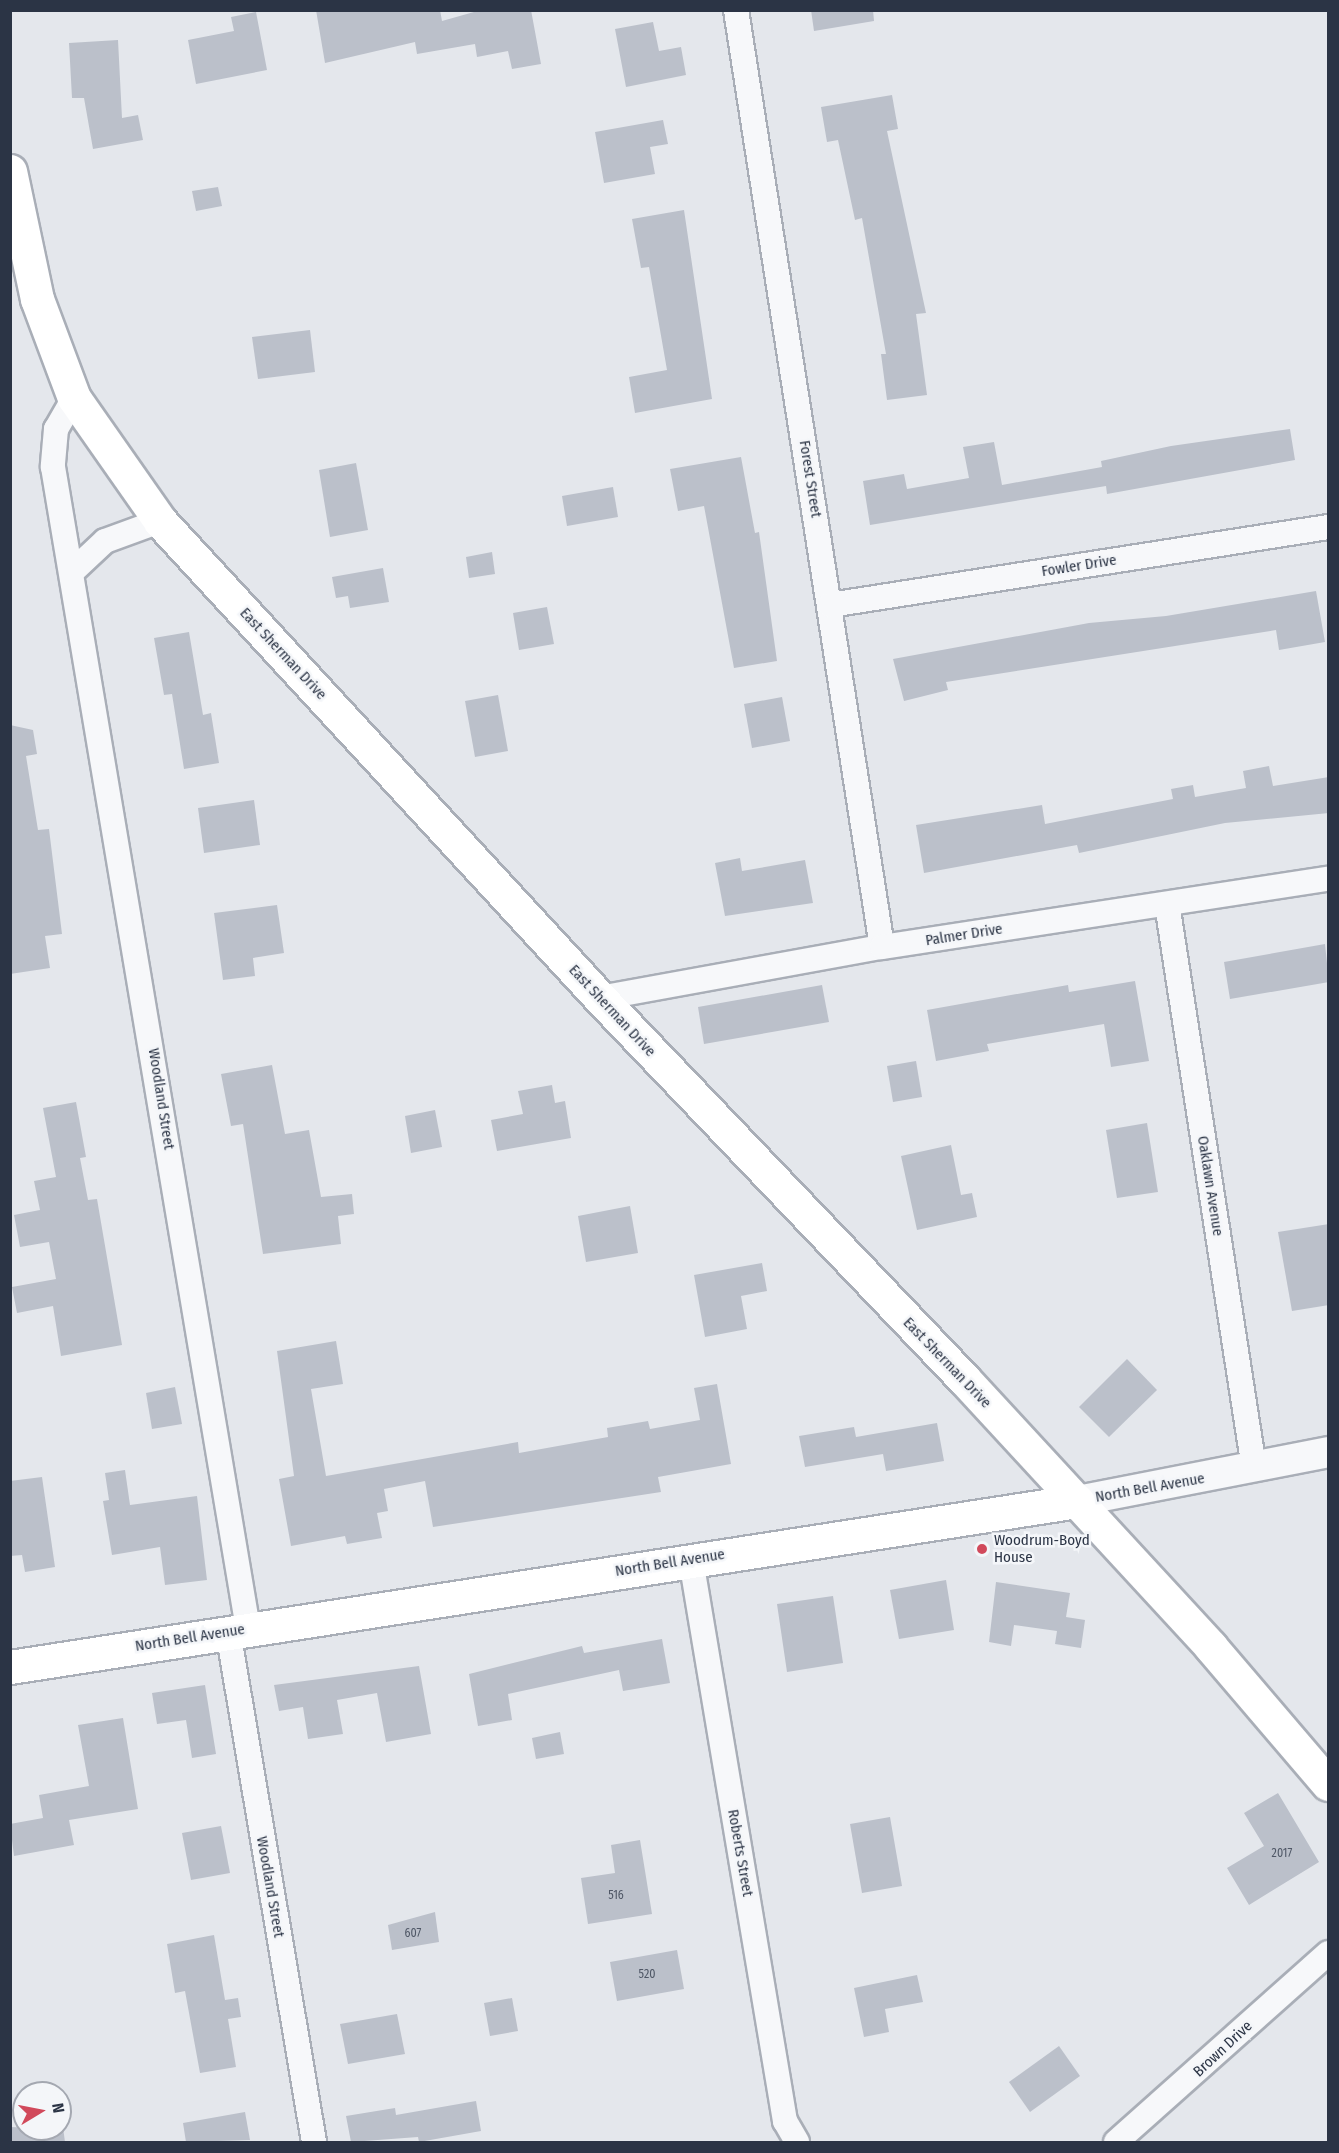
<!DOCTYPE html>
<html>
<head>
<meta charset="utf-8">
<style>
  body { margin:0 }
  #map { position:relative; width:1339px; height:2153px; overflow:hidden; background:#e4e7ec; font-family:"Fira Sans Condensed",sans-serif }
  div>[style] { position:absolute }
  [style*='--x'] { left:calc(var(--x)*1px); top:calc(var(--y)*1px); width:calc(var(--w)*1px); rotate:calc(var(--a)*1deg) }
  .building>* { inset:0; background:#bbc0ca }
  .roads { filter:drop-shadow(2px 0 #a9aeb7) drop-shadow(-2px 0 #a9aeb7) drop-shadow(0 2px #a9aeb7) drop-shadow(0 -2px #a9aeb7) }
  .minor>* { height:24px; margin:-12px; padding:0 12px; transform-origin:12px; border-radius:12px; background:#f7f8fa }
  .tertiary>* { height:30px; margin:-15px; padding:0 15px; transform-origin:15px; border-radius:15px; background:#f7f8fa }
  .secondary>* { height:33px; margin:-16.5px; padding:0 16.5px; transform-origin:16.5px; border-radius:16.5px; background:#fff }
  .dots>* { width:16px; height:16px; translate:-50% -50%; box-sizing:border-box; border:3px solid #f4f6f9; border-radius:50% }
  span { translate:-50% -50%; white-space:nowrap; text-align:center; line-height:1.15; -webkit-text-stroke:5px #f4f6f9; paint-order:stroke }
  .number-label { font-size:12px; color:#4f5766 }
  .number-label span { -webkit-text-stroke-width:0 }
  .street-label { font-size:15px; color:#2b3445 }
  .poi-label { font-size:15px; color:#2b3445 }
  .left { translate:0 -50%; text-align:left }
  .frame { position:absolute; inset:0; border:12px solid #2b3445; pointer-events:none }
  .north { position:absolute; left:12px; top:2081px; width:60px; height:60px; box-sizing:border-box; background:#f4f6f9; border:2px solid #a4a8b1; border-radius:50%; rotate:80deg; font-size:16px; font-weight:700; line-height:24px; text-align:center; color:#2b3445 }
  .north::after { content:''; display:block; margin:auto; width:21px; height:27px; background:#d1495b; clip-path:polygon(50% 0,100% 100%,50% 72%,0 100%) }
</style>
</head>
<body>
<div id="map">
  <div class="building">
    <div style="clip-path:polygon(316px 10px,440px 10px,442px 21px,481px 10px,531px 10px,541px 64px,512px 69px,508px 51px,477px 57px,475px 44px,417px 54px,415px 42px,325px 63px)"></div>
    <div style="clip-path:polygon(811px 10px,873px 10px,874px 21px,814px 31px)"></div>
    <div style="clip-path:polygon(256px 12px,267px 70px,196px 84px,188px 40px,234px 31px,231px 17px)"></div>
    <div style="clip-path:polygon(653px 22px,659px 51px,681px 47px,686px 75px,626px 87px,615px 29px)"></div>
    <div style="clip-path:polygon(118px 40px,122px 118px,138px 115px,143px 140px,93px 149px,84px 98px,72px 98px,69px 43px)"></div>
    <div style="clip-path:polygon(892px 95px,898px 129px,887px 131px,926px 313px,916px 314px,927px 395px,887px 400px,881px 354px,886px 354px,862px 218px,855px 220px,838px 140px,827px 142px,821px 107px)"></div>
    <div style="clip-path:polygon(663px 120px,668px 144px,650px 147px,655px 174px,604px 183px,595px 132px)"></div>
    <div style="clip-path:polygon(218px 187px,222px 206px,196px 211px,192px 191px)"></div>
    <div style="clip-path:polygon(684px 210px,712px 399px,635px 413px,629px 377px,667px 370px,649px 267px,641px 268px,632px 219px)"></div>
    <div style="clip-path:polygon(310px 330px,315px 372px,258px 379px,252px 337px)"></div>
    <div style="clip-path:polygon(1290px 429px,1295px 460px,1107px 494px,1106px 486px,870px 525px,863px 481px,904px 474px,907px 489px,969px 478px,963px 447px,994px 442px,1002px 485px,1102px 467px,1101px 461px,1171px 446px)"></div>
    <div style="clip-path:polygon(741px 457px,755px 533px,759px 532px,777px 661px,734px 668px,704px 506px,678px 511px,670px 469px)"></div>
    <div style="clip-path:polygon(356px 463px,368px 530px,330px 537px,319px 470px)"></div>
    <div style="clip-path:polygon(613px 487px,618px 517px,567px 526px,562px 496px)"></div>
    <div style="clip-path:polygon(492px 552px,495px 574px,469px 578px,466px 557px)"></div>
    <div style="clip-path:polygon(383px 568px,389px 602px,350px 608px,348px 596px,336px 598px,332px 577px)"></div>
    <div style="clip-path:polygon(1316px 591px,1325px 642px,1279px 650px,1276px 630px,946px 682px,948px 690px,904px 701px,893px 659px,1089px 623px,1166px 616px)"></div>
    <div style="clip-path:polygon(547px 607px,554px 644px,519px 650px,513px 613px)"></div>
    <div style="clip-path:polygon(189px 632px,203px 715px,211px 713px,219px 763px,184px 769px,172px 694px,164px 695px,154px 638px)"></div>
    <div style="clip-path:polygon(498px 695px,508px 751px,475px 757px,465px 701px)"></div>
    <div style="clip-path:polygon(782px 697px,790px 741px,752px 748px,744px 704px)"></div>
    <div style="clip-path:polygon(10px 725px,33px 730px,37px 754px,26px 756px,38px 830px,49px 829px,62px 934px,45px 936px,50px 968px,10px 974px)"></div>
    <div style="clip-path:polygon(1269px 766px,1273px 786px,1329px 777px,1329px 813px,1225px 823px,1079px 853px,1077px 845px,924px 873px,916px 825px,1042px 805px,1045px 824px,1173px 799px,1171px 789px,1193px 785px,1195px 797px,1246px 788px,1243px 771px)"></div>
    <div style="clip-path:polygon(254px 800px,260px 845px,204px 853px,198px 808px)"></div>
    <div style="clip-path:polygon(740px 858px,742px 871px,805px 860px,813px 903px,725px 916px,715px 863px)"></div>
    <div style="clip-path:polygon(277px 905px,284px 953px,253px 958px,255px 976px,223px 980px,214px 913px)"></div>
    <div style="clip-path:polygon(1325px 944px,1329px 982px,1230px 999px,1224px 962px)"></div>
    <div style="clip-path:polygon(1135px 981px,1149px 1061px,1111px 1067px,1104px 1024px,987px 1044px,989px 1051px,936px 1061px,927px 1010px,1068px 985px,1069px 992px)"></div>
    <div style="clip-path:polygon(822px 985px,829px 1022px,704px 1044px,698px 1007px)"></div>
    <div style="clip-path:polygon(916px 1061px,922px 1097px,893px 1102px,887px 1066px)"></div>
    <div style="clip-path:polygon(272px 1065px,285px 1134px,309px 1130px,321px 1197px,352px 1194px,354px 1214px,338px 1216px,341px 1244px,263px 1254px,243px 1124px,231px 1126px,221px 1074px)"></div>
    <div style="clip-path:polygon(552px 1085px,555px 1103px,565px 1101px,571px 1138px,497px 1151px,491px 1120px,523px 1114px,518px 1091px)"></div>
    <div style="clip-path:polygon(76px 1102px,86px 1157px,80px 1158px,88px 1200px,97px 1199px,122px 1345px,61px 1356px,53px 1306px,17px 1313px,12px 1287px,56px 1279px,49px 1242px,20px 1247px,14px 1215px,40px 1210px,34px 1181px,56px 1177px,43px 1108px)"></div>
    <div style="clip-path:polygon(435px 1110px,442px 1147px,411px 1153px,405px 1116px)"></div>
    <div style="clip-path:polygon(1147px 1123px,1158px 1192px,1117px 1198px,1106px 1130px)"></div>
    <div style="clip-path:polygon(951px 1145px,961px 1195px,972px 1193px,977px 1217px,917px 1230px,901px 1156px)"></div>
    <div style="clip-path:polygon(630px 1206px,638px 1253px,586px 1262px,578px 1216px)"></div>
    <div style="clip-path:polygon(1329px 1224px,1329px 1305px,1292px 1311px,1278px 1232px)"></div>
    <div style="clip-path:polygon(762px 1263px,767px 1291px,741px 1296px,747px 1329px,705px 1337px,694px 1275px)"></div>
    <div style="clip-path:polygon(336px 1341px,343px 1384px,311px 1389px,326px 1476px,518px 1442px,519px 1453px,608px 1437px,607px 1428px,648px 1421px,650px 1429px,700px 1420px,694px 1388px,717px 1384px,731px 1464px,658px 1477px,661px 1492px,433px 1527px,425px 1481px,384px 1489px,388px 1511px,377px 1513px,382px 1538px,347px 1544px,345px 1536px,291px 1546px,279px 1479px,294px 1476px,277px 1351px)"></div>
    <div style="clip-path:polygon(1127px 1359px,1157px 1390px,1109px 1437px,1079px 1407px)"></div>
    <div style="clip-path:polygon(175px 1387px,182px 1424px,152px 1429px,146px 1393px)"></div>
    <div style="clip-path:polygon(937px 1423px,944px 1461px,886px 1471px,883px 1454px,805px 1467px,799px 1436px,854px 1427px,856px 1437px)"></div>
    <div style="clip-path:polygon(125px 1470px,130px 1505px,197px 1496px,207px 1580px,165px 1585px,160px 1547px,112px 1555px,103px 1501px,109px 1500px,105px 1473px)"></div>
    <div style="clip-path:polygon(42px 1477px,55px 1567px,25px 1572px,22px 1555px,10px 1556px,10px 1481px)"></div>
    <div style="clip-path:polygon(946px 1580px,954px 1630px,899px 1639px,890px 1590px)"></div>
    <div style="clip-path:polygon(996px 1582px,1070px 1593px,1066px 1617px,1085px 1620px,1081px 1648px,1055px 1644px,1057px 1631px,1014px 1625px,1011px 1646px,989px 1642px)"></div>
    <div style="clip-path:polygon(833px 1596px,843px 1663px,787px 1672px,777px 1604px)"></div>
    <div style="clip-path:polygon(662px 1639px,670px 1683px,623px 1691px,619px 1670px,508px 1694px,512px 1720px,478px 1726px,469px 1674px,582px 1646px,584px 1653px)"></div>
    <div style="clip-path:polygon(419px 1666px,431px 1734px,386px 1742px,377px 1693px,337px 1700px,343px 1734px,308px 1739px,303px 1707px,279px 1711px,274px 1685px)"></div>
    <div style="clip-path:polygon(205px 1685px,216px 1754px,192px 1758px,186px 1720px,157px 1724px,152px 1693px)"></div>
    <div style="clip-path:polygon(123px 1718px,138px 1809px,69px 1820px,74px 1845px,14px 1856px,10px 1824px,43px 1818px,39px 1795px,89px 1786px,78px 1725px)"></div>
    <div style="clip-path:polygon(560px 1732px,564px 1754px,536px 1759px,532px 1738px)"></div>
    <div style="clip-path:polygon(1278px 1793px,1319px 1862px,1249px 1905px,1227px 1868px,1264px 1846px,1244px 1813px)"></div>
    <div style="clip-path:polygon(890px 1817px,902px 1886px,862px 1893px,850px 1824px)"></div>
    <div style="clip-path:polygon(221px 1826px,230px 1873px,191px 1880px,182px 1833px)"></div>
    <div style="clip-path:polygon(640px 1840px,652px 1914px,588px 1924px,581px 1878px,615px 1873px,611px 1845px)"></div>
    <div style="clip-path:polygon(435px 1912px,439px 1942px,392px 1950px,388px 1925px)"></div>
    <div style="clip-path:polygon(214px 1935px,225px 2000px,238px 1998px,241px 2017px,228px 2019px,236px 2067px,200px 2073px,185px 1991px,175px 1993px,167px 1944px)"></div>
    <div style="clip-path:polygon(677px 1950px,684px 1989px,617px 2001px,610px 1962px)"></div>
    <div style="clip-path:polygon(917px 1975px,923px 2002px,885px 2009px,889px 2032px,864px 2037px,854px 1988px)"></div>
    <div style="clip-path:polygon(512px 1998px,518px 2031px,490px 2036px,484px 2003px)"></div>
    <div style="clip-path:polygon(397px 2014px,405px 2054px,348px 2064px,340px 2024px)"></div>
    <div style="clip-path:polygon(1059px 2046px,1080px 2076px,1030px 2112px,1009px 2082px)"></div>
    <div style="clip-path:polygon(476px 2101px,481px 2131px,419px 2142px,418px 2137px,351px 2142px,346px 2116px,395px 2108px,396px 2115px)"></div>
    <div style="clip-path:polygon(245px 2112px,250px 2140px,186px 2142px,183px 2123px)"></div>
    <div style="clip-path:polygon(62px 2120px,65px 2142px,10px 2142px,10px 2127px,60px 2129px)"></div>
  </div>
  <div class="roads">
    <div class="minor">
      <div style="--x:736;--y:10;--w:948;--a:81.14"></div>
      <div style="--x:74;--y:398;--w:36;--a:120"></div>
      <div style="--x:56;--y:429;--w:38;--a:95"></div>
      <div style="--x:53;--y:467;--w:1177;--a:80.47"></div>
      <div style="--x:74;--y:570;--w:42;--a:-43.1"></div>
      <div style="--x:105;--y:541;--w:59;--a:-20"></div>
      <div style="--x:830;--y:605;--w:504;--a:-8.9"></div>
      <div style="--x:1167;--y:904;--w:571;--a:81.23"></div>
      <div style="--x:600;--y:998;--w:287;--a:-10.3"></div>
      <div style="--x:882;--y:947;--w:451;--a:-8.7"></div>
      <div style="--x:691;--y:1560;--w:569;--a:80.49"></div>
      <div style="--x:785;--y:2121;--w:24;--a:60"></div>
      <div style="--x:228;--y:1631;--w:518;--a:80.45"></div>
      <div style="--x:1116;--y:2142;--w:284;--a:-41.7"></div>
    </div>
    <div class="tertiary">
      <div style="--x:1077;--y:1501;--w:256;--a:-11"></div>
    </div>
    <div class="secondary">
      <div style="--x:10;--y:171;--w:131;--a:78.1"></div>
      <div style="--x:37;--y:299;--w:106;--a:69.5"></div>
      <div style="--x:74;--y:398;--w:150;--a:55"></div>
      <div style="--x:160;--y:521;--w:649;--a:47.31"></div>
      <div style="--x:600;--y:998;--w:527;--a:46.31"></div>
      <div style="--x:964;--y:1379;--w:364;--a:47.3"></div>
      <div style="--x:1211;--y:1647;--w:180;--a:49.5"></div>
      <div style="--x:10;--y:1667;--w:1080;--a:-8.84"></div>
    </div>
  </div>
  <div class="dots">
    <div style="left:982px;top:1549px;background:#d1495b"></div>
  </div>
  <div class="number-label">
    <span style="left:1282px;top:1854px">2017</span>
    <span style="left:616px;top:1896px">516</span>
    <span style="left:413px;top:1934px">607</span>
    <span style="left:647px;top:1975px">520</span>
  </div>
  <div class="street-label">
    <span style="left:810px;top:479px;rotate:81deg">Forest Street</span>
    <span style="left:1079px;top:566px;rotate:-9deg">Fowler Drive</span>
    <span style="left:283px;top:654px;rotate:47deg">East Sherman Drive</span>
    <span style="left:964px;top:935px;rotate:-9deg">Palmer Drive</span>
    <span style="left:612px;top:1011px;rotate:47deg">East Sherman Drive</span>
    <span style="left:161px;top:1099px;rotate:81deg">Woodland Street</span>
    <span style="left:1210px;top:1186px;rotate:81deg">Oaklawn Avenue</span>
    <span style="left:947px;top:1363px;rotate:46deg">East Sherman Drive</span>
    <span style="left:1150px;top:1488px;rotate:-10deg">North Bell Avenue</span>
    <span style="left:670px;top:1563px;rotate:-9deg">North Bell Avenue</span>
    <span style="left:190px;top:1638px;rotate:-9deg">North Bell Avenue</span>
    <span style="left:740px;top:1853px;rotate:80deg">Roberts Street</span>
    <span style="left:270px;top:1887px;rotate:80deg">Woodland Street</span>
    <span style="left:1223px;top:2049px;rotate:-43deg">Brown Drive</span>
  </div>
  <div class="poi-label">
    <span class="left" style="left:994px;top:1549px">Woodrum-Boyd<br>House</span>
  </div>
  <div class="frame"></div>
  <div class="north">N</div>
</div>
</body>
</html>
